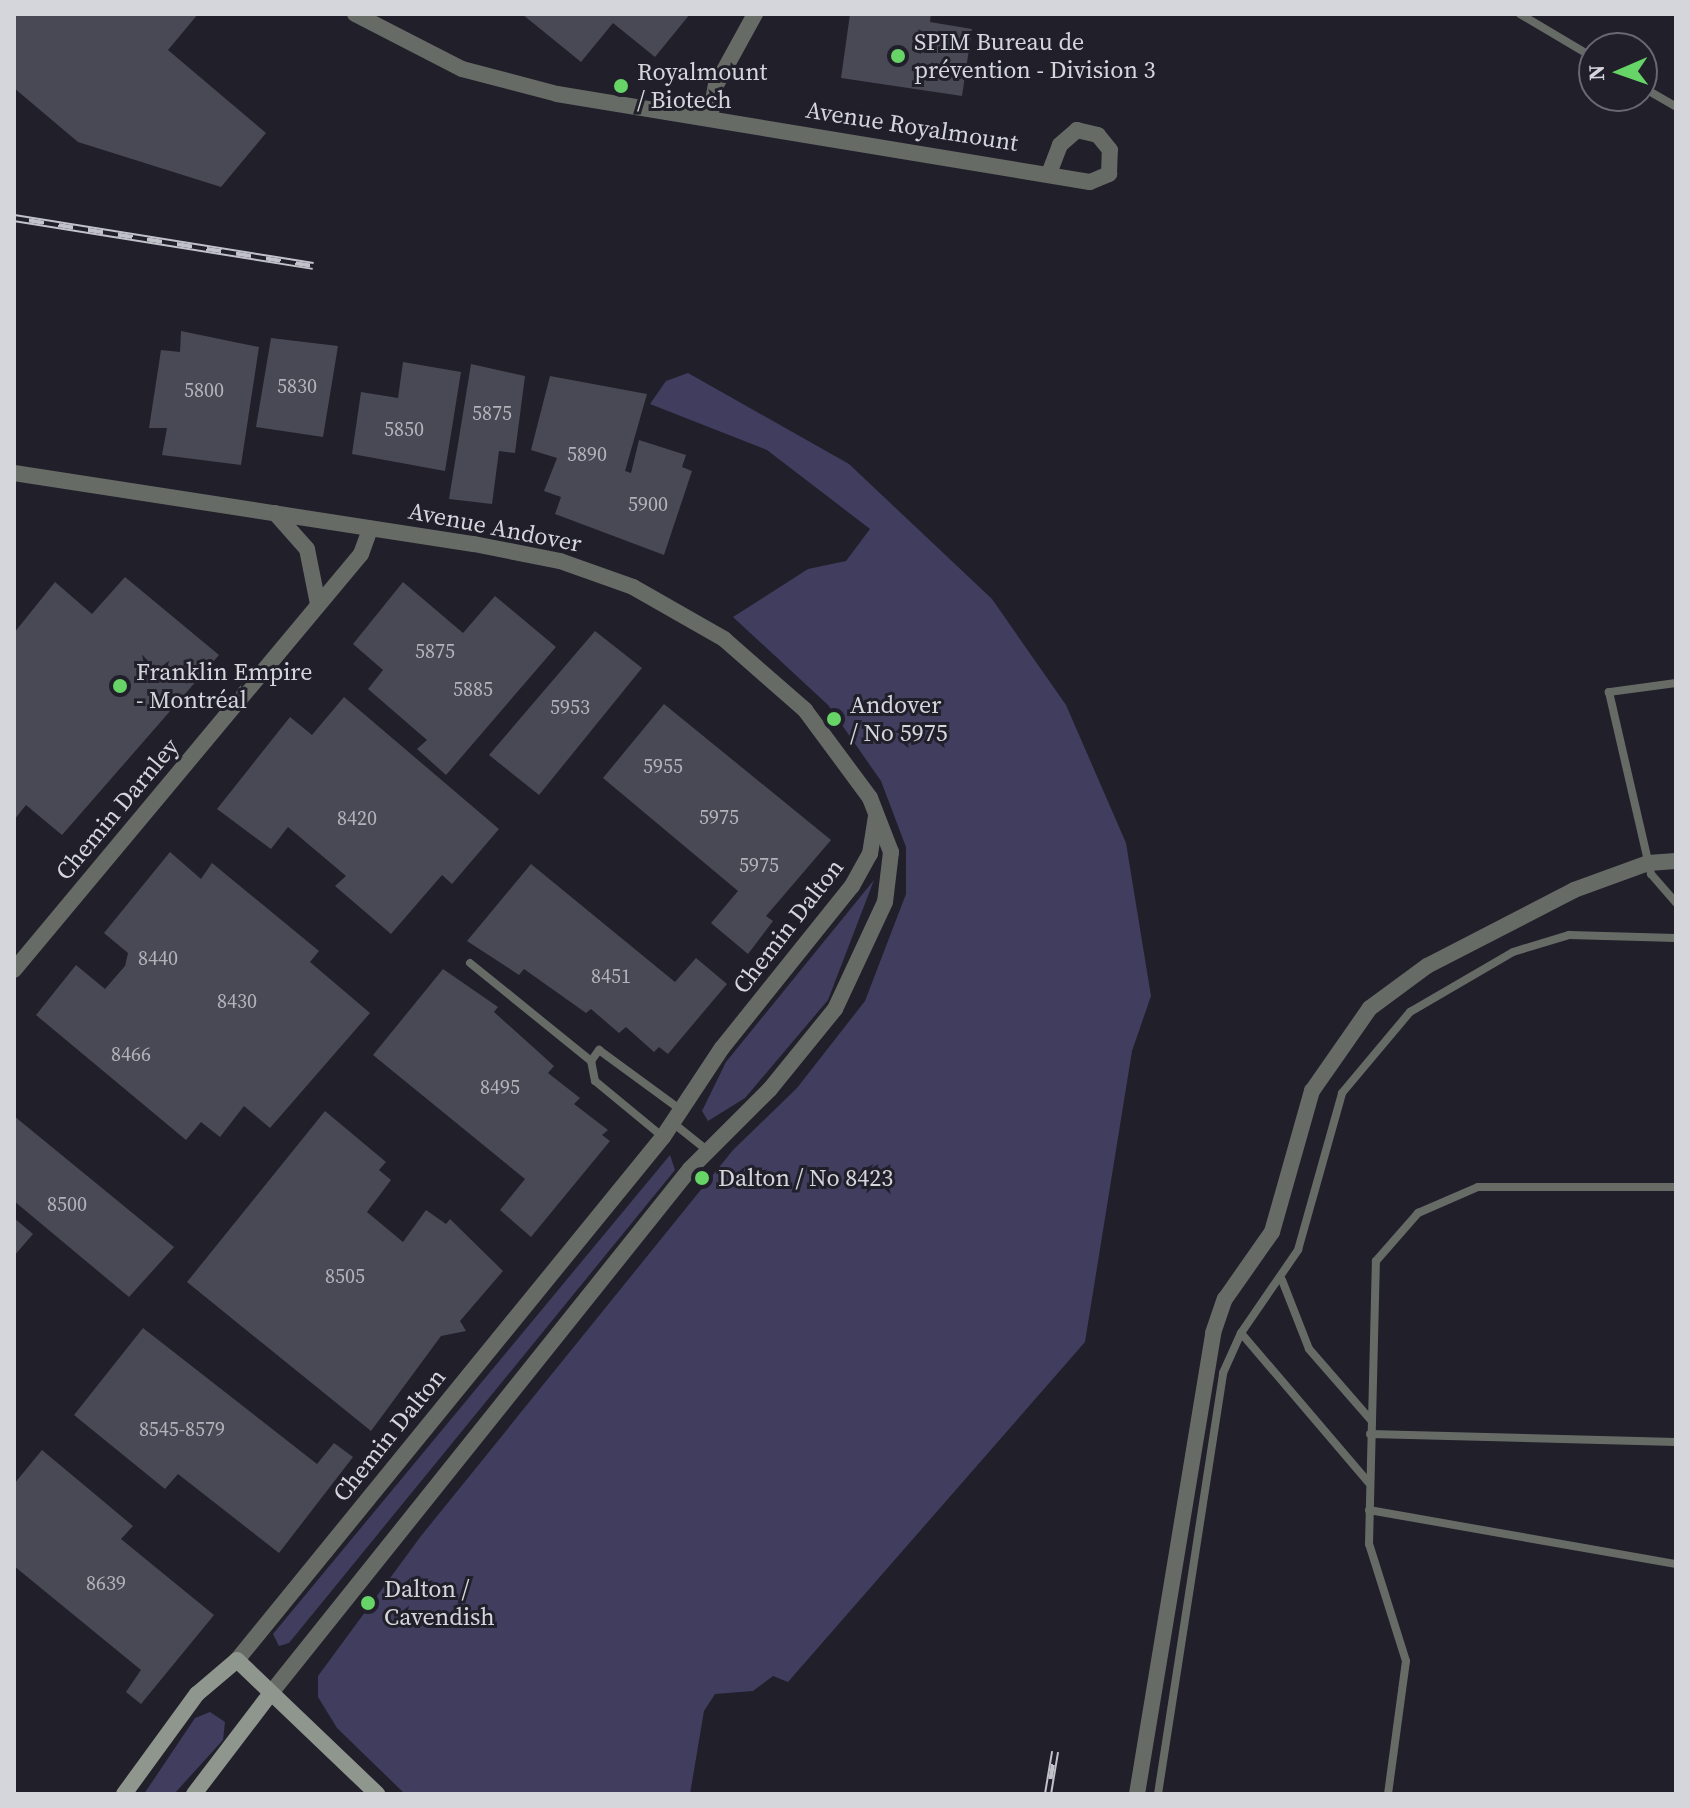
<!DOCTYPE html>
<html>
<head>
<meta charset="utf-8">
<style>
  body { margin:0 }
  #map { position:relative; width:1690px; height:1808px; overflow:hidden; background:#201f2a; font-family:"Source Serif 4",serif }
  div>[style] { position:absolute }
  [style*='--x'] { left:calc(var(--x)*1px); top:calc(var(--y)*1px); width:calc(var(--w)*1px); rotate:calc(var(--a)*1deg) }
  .green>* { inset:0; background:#413d5f }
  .building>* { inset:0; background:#494855 }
  .service>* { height:8px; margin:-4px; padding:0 4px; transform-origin:4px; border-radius:4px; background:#676b66 }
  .minor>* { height:16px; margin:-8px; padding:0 8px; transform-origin:8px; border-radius:8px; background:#676b66 }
  .tertiary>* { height:16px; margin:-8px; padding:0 8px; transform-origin:8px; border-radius:8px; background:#676b66 }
  .secondary>* { height:16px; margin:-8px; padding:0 8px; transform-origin:8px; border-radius:8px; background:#8f968e }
  .rail>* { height:8px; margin-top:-4px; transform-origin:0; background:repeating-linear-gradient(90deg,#201f2a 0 15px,#c2c2ca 0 30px); box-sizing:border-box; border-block:2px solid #c2c2ca }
  .dots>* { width:22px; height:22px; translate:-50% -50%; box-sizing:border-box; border:4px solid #201f2a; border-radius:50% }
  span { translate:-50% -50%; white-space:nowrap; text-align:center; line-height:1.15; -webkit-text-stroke:6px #201f2a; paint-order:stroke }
  .number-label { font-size:20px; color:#b2b2ba }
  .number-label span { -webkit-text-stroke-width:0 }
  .poi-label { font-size:24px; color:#d5d5dc }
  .left { translate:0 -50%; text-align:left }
  .street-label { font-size:24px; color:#d5d5dc }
  .frame { position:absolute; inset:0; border:16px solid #d5d5dc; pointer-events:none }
  .north { position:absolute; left:1578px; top:32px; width:80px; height:80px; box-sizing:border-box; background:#201f2a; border:2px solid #686871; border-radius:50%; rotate:268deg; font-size:22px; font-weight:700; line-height:32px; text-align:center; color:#d5d5dc }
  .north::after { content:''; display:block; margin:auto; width:28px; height:36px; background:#66d466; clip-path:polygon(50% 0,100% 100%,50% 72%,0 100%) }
</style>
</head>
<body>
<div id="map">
  <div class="green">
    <div style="clip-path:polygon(688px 373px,849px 464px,992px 599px,1066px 705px,1126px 843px,1151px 996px,1132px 1051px,1085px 1342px,788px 1682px,773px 1676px,753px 1691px,715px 1694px,704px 1711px,690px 1794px,405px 1794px,337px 1728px,318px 1697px,318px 1676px,421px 1536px,733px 1150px,797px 1088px,865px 1001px,906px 894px,906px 847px,881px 781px,828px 705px,733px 617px,808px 569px,846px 561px,870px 529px,767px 450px,650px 404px,666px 381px)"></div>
    <div style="clip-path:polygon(874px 880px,828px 1000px,745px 1098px,708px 1121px,702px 1111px,726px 1062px)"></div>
    <div style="clip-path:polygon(670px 1155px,675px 1170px,289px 1643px,279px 1646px,273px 1634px)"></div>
    <div style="clip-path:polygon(210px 1712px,225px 1722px,223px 1740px,174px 1794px,144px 1794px,195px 1718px)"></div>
  </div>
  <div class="building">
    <div style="clip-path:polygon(14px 14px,198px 14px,168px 50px,266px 133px,221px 187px,78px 142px,14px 88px)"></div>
    <div style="clip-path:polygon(522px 14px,690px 14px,655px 57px,613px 23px,581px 62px)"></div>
    <div style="clip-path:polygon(850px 14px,931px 14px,930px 22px,972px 29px,962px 96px,841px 78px)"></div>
    <div style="clip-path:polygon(181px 331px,259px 347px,241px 465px,162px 455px,167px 428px,149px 428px,161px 350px,180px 352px)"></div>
    <div style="clip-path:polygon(271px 338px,338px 346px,323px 437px,256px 427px)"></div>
    <div style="clip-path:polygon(403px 362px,461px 372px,445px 471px,352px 454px,361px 392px,398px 398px)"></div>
    <div style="clip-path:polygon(471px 364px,525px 376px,515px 453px,499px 451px,492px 504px,449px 499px)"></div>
    <div style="clip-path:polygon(550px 376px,647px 394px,625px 471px,631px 473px,639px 440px,686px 455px,682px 467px,692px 471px,664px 555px,555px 514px,561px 497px,544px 491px,557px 458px,531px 450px)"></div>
    <div style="clip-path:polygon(125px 577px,219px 655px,62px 835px,26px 805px,14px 820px,14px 633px,55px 582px,92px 614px)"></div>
    <div style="clip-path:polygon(403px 582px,463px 633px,495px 596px,556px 647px,446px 775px,417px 749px,427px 740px,368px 689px,383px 670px,353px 644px)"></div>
    <div style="clip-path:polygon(595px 631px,642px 668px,539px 795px,489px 755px)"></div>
    <div style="clip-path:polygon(344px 697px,499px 829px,452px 884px,442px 875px,391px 934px,335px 886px,346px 876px,288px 827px,271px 849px,217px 809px,290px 717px,312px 735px)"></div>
    <div style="clip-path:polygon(664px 704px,831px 840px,766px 916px,773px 921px,748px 954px,711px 923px,738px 891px,603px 778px)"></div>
    <div style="clip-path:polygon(170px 852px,201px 879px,212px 863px,319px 951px,310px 962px,370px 1013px,270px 1128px,244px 1106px,220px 1137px,201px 1122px,186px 1140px,36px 1015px,76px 965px,105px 989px,125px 966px,128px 953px,104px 933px)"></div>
    <div style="clip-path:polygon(531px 864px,675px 982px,696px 958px,727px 984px,668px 1054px,659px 1047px,654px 1052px,626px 1027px,619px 1033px,591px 1009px,586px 1013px,524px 969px,519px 975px,467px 941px)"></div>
    <div style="clip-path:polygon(443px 969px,498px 1007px,494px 1012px,554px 1066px,548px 1073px,580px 1098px,574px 1104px,608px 1130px,602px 1135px,610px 1141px,531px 1237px,500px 1210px,525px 1179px,373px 1055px)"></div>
    <div style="clip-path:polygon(325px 1111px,386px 1162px,379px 1170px,391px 1180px,367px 1212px,403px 1242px,426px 1210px,446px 1224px,450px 1219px,503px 1271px,460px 1321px,466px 1331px,441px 1336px,371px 1431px,187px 1282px)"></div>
    <div style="clip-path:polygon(14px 1116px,174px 1247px,129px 1297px,14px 1201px)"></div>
    <div style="clip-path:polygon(14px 1218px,33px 1234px,14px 1256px)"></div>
    <div style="clip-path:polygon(143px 1328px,317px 1464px,334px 1443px,353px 1457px,279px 1553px,178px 1474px,165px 1489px,74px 1415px)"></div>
    <div style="clip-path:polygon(42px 1450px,133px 1526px,121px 1539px,214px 1615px,141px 1704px,126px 1692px,141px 1670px,14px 1566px,14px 1484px)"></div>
  </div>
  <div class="service">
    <div style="--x:1520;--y:14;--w:86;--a:30.7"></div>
    <div style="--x:1642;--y:87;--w:39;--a:30"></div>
    <div style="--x:1676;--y:683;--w:68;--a:172.3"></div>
    <div style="--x:1609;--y:692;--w:187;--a:77"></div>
    <div style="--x:1651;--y:874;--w:38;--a:49"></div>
    <div style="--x:470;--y:963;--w:156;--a:39"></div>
    <div style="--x:673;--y:1123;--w:43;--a:38.5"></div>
    <div style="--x:663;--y:1137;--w:88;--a:-140.5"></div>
    <div style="--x:595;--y:1081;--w:20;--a:-101"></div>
    <div style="--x:591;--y:1061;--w:14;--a:-54"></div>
    <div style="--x:599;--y:1050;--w:102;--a:36.2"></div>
    <div style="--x:1282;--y:1280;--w:74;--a:68.6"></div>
    <div style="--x:1309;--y:1349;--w:94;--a:48.9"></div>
    <div style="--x:1241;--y:1333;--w:197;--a:49.5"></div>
    <div style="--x:1370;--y:1434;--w:306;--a:1.5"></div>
    <div style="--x:1369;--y:1510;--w:312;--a:10"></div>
    <div style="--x:1158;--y:1794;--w:426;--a:-81.2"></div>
    <div style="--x:1223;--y:1373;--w:44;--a:-65.8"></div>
    <div style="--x:1241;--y:1333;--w:101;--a:-55.5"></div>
    <div style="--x:1298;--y:1250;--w:163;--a:-74.3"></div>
    <div style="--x:1342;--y:1093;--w:106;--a:-50"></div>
    <div style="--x:1410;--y:1012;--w:119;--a:-30.2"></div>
    <div style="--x:1513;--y:952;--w:59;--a:-16.9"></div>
    <div style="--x:1569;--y:935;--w:107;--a:1.6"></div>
    <div style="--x:1388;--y:1794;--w:134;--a:-82.3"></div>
    <div style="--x:1406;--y:1661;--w:123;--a:-107.5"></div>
    <div style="--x:1369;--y:1544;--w:283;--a:-88.6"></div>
    <div style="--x:1376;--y:1261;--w:64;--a:-48.8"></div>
    <div style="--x:1418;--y:1213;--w:65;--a:-23.4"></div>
    <div style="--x:1478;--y:1187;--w:198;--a:0"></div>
  </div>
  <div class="minor">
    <div style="--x:710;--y:118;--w:34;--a:-80"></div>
    <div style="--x:716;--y:85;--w:81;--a:-61.2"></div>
    <div style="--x:14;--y:473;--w:465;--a:8.8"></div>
    <div style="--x:474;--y:544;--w:88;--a:11.2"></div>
    <div style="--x:560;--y:561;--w:77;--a:19.6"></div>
    <div style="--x:633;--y:587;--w:105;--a:29.7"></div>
    <div style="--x:724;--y:639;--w:108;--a:41.2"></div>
    <div style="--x:805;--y:710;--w:109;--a:53.5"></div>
    <div style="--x:870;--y:798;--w:58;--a:68.7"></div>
    <div style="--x:891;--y:852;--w:50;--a:96.8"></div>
    <div style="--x:885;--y:902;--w:118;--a:115"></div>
    <div style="--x:835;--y:1009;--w:103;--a:129.1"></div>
    <div style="--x:770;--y:1089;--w:113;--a:135"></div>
    <div style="--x:690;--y:1169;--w:671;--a:128.65"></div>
    <div style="--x:275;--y:513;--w:48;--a:48.4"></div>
    <div style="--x:307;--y:549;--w:56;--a:78.7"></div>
    <div style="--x:14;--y:970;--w:542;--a:-50.17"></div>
    <div style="--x:361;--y:554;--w:27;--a:-70"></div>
    <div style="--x:237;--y:1660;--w:675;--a:-50.84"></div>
    <div style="--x:663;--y:1137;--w:107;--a:-56.5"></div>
    <div style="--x:722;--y:1048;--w:208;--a:-51.3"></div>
    <div style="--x:852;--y:886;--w:37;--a:-61"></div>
    <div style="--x:870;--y:854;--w:39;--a:-81"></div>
    <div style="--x:1137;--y:1794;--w:467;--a:-80.6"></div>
    <div style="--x:1213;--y:1333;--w:36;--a:-71"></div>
    <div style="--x:1225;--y:1299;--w:82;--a:-55"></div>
    <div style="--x:1272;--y:1232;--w:147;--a:-74.2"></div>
    <div style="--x:1312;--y:1091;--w:101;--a:-55.1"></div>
    <div style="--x:1370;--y:1008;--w:71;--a:-36.4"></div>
    <div style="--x:1427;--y:966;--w:165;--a:-27.3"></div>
    <div style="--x:1574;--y:890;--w:79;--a:-20"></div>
    <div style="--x:1648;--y:863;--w:28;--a:-4"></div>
  </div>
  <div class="tertiary">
    <div style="--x:355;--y:14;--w:120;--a:27.2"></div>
    <div style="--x:462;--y:69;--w:98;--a:14.7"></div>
    <div style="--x:557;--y:94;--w:540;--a:9.38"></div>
    <div style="--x:1090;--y:182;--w:21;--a:-23"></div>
    <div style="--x:1109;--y:174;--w:24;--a:-88"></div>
    <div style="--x:1110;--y:150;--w:19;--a:-129"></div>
    <div style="--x:1098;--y:135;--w:22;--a:-167"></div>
    <div style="--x:1077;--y:130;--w:23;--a:139"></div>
    <div style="--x:1060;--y:145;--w:31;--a:111"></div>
  </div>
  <div class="secondary">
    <div style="--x:124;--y:1794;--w:124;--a:-53.9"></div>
    <div style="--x:197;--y:1694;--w:52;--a:-40.4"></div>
    <div style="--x:237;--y:1660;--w:194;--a:43.7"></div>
    <div style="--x:194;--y:1794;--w:127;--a:-52.7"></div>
  </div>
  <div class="rail">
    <div style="--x:14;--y:218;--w:303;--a:9.1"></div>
    <div style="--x:1048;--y:1794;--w:43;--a:-80.5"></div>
  </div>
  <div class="dots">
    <div style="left:898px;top:56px;background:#66d466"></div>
    <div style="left:621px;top:86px;background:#66d466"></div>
    <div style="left:120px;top:686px;background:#66d466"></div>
    <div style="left:834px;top:719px;background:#66d466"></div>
    <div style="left:702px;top:1178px;background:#66d466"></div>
    <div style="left:368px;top:1603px;background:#66d466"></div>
  </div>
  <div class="number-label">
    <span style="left:297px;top:386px">5830</span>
    <span style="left:204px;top:390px">5800</span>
    <span style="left:492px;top:413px">5875</span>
    <span style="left:404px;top:429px">5850</span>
    <span style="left:587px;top:454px">5890</span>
    <span style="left:648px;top:504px">5900</span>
    <span style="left:435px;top:651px">5875</span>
    <span style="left:473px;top:689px">5885</span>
    <span style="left:570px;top:707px">5953</span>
    <span style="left:663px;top:766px">5955</span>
    <span style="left:719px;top:817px">5975</span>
    <span style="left:357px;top:818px">8420</span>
    <span style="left:759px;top:865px">5975</span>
    <span style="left:158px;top:958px">8440</span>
    <span style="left:611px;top:976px">8451</span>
    <span style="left:237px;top:1001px">8430</span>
    <span style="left:131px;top:1054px">8466</span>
    <span style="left:500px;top:1087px">8495</span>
    <span style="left:67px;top:1204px">8500</span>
    <span style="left:345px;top:1276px">8505</span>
    <span style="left:182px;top:1429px">8545-8579</span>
    <span style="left:106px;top:1583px">8639</span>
  </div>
  <div class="poi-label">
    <span class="left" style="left:914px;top:56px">SPIM Bureau de<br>prévention - Division 3</span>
    <span class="left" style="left:637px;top:86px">Royalmount<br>/ Biotech</span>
    <span class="left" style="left:136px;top:686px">Franklin Empire<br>- Montréal</span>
    <span class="left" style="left:850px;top:719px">Andover<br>/ No 5975</span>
    <span class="left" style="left:718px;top:1178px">Dalton / No 8423</span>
    <span class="left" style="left:384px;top:1603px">Dalton /<br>Cavendish</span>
  </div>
  <div class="street-label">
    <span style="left:912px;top:126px;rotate:9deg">Avenue Royalmount</span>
    <span style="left:495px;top:527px;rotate:11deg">Avenue Andover</span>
    <span style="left:117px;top:809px;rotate:-50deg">Chemin Darnley</span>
    <span style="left:788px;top:926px;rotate:-52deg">Chemin Dalton</span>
    <span style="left:389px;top:1435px;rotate:-51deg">Chemin Dalton</span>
  </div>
  <div class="frame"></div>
  <div class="north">N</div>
</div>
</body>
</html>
